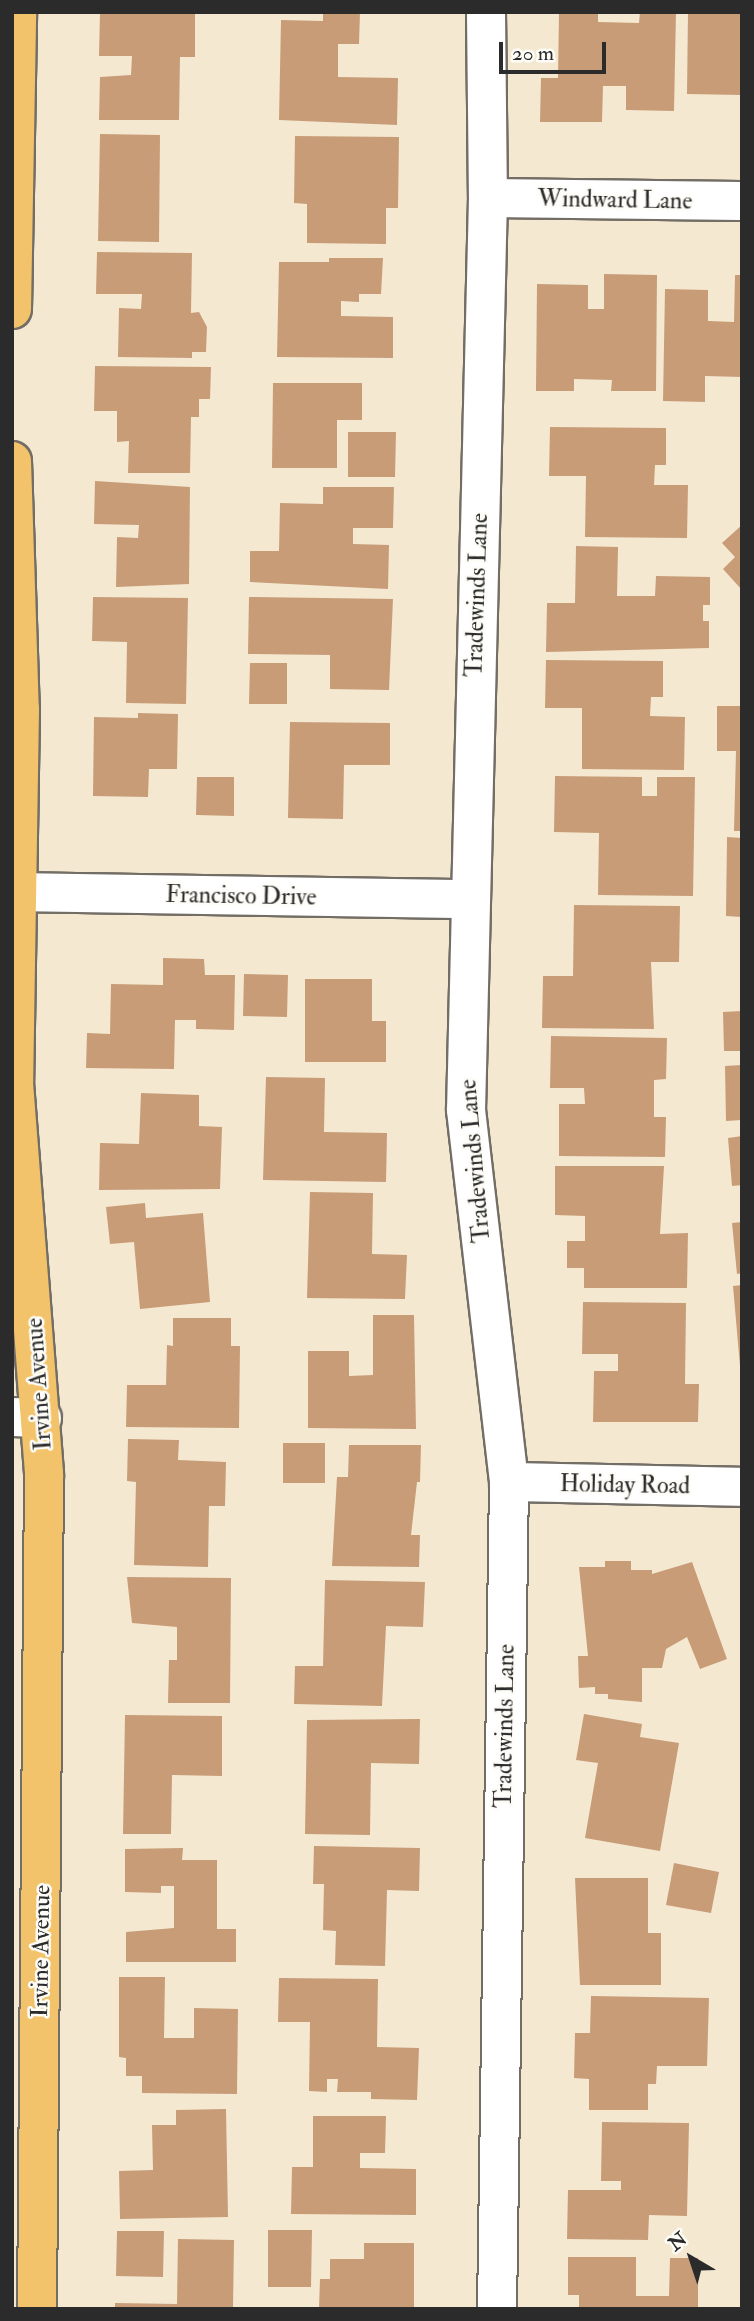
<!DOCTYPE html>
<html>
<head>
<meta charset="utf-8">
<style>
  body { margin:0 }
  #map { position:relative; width:754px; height:2321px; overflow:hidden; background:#f5e8d1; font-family:"IM FELL Double Pica",serif }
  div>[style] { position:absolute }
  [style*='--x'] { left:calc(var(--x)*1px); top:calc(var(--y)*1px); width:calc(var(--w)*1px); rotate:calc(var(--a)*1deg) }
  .building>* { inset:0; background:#c79c77 }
  .roads { filter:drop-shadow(2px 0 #726d65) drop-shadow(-2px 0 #726d65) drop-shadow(0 2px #726d65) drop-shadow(0 -2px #726d65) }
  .minor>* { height:38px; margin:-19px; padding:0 19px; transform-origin:19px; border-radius:19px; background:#fff }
  .major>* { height:38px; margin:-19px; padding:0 19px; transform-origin:19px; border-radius:19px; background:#f2c36a }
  span { translate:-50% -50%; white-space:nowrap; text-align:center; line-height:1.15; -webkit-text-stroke:5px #fdfcf7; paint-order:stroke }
  .street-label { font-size:24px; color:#2b2b2b }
  .frame { position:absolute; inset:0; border:14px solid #2b2b2b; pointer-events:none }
  .north { position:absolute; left:656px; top:2223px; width:70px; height:70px; -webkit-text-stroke:5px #fdfcf7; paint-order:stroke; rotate:321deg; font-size:19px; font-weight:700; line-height:28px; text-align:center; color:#2b2b2b }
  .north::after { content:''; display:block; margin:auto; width:24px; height:32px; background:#2b2b2b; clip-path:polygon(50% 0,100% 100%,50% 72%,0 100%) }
  .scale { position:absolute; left:499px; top:42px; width:107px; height:32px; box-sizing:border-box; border:4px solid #2b2b2b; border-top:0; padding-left:9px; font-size:21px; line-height:24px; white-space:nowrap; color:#2b2b2b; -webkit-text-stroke:5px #fdfcf7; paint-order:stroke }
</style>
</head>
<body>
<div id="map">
  <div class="building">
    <div style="clip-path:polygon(100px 12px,195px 12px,195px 57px,180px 57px,179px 120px,99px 120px,100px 77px,131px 75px,132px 56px,99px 56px)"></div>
    <div style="clip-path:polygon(323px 12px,360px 12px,359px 44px,338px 44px,338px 77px,398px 78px,397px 125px,279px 120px,281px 20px,323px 21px)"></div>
    <div style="clip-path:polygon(559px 12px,598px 12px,598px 22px,639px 23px,640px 12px,676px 12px,674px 111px,626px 110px,626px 86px,603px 86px,602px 122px,540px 122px,541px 78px,558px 78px)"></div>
    <div style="clip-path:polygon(688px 12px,740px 12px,742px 95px,687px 94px)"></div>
    <div style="clip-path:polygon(100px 134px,160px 135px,159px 242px,98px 241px)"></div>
    <div style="clip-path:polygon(295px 136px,399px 137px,398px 208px,386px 208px,386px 244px,307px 243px,307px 204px,294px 203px)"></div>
    <div style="clip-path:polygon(97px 252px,192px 253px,191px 313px,199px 312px,207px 327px,206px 352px,192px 352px,192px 358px,118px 357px,119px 308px,141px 309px,142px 294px,96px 294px)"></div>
    <div style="clip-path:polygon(329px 258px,383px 258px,381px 294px,359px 294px,359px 302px,341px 301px,341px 316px,393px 317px,393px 358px,277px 357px,279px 262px,329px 262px)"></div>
    <div style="clip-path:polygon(604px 274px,657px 275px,656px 391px,611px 391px,612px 380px,574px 379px,574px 391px,536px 391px,537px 284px,588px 285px,588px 309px,604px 309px)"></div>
    <div style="clip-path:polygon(735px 275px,742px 275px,742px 377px,705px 376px,705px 402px,663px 401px,665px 289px,708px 290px,708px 321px,734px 322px)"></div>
    <div style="clip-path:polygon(95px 366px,211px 367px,210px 399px,199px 399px,199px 417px,191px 417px,190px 473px,128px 473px,129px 441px,117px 442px,117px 411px,94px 411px)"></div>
    <div style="clip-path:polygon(273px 383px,362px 383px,362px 420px,337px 420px,337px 468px,272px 468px)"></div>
    <div style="clip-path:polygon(550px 427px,666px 428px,666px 465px,655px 465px,654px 485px,688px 485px,687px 538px,585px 537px,586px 476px,549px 476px)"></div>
    <div style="clip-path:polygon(348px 432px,396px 432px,395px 477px,348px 477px)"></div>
    <div style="clip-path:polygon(95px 481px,190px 487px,189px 584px,116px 587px,117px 537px,138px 538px,139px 525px,94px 524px)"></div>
    <div style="clip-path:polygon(323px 487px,394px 487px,393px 528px,353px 528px,353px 544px,389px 545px,388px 589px,250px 582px,250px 551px,279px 551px,280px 503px,323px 504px)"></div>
    <div style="clip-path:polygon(742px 525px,742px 590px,723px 569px,735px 557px,722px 543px)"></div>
    <div style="clip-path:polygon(576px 546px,618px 547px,617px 596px,655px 596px,656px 576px,710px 577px,710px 605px,703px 605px,703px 621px,709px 621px,709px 648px,546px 652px,547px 603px,575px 603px)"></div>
    <div style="clip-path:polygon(93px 597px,188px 598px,186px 704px,126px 703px,127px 642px,92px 641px)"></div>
    <div style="clip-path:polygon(249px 597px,393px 599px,389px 690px,330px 689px,330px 655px,248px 654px)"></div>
    <div style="clip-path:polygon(546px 660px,663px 661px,663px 697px,651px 697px,650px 716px,685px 717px,684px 770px,582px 769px,582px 708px,545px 708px)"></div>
    <div style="clip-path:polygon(250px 663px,287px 663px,287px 704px,249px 704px)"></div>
    <div style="clip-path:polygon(717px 706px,742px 706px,742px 831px,734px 831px,736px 751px,717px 751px)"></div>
    <div style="clip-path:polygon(138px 713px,178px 714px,177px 769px,149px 769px,148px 797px,93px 796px,94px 717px,138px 718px)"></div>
    <div style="clip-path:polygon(290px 722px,390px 723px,390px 765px,344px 765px,343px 819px,288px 818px)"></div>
    <div style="clip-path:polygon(555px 776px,642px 777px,642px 796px,657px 796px,657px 777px,695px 777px,693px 896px,598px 895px,599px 833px,554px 832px)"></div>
    <div style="clip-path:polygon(197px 777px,234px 777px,234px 816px,196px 815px)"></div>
    <div style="clip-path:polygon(727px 837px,742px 838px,742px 917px,726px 916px)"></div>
    <div style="clip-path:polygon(574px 905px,680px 906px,679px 962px,651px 962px,654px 1029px,542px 1028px,543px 976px,573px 976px)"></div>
    <div style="clip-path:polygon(163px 958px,204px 959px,205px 975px,235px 975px,234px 1030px,196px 1029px,196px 1020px,175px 1020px,174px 1069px,86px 1068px,87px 1033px,110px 1034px,111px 984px,163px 985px)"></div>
    <div style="clip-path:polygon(244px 974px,288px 975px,287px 1017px,243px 1016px)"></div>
    <div style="clip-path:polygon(305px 979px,372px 979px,372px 1021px,386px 1021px,386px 1062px,305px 1062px)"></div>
    <div style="clip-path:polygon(742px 1011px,742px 1051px,724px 1051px,723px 1012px)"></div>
    <div style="clip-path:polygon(551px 1036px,667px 1038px,666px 1079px,654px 1080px,654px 1117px,666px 1117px,665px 1157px,559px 1156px,559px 1104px,585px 1104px,584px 1088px,550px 1088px)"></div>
    <div style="clip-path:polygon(742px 1065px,742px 1120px,726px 1121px,725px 1066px)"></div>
    <div style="clip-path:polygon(266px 1077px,325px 1078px,324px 1132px,387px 1133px,386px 1182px,263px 1180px)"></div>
    <div style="clip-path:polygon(141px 1093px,199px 1095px,199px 1126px,222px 1127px,220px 1189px,99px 1190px,100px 1143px,139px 1144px)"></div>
    <div style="clip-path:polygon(742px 1136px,742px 1185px,732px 1186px,728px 1138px)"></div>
    <div style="clip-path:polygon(555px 1166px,664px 1166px,660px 1234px,688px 1233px,687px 1288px,584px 1288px,584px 1268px,567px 1268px,567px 1241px,585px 1241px,585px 1216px,555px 1215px)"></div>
    <div style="clip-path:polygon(310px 1192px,373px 1193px,372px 1254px,407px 1255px,405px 1299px,307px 1298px)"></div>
    <div style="clip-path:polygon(145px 1203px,146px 1218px,203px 1213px,210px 1302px,140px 1309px,134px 1242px,110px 1244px,106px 1207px)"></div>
    <div style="clip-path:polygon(742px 1222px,742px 1273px,737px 1274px,732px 1223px)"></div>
    <div style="clip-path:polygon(742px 1285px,742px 1366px,740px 1366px,733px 1286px)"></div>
    <div style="clip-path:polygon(583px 1302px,686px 1303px,685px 1384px,699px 1384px,698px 1422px,593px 1422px,594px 1371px,618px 1371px,618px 1354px,582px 1354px)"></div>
    <div style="clip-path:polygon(373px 1315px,414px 1315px,416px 1429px,308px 1428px,308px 1351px,349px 1351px,349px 1376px,373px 1375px)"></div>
    <div style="clip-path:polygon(173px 1318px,231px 1318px,231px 1346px,240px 1346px,239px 1428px,126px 1427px,127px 1385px,166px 1385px,167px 1345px,173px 1346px)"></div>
    <div style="clip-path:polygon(128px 1439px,179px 1440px,178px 1460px,226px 1462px,225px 1506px,209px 1506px,208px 1567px,134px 1565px,136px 1482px,127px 1481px)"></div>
    <div style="clip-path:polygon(283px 1443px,325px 1443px,325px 1483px,283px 1483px)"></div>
    <div style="clip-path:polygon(349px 1445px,421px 1445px,420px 1482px,417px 1482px,411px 1535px,420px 1535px,419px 1567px,332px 1566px,337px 1477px,348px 1477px)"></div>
    <div style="clip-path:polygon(605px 1561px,631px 1561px,631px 1570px,652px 1570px,652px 1574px,692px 1562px,727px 1659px,700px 1669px,687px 1637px,666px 1649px,662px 1668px,642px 1668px,642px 1702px,608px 1699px,608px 1694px,595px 1694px,595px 1687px,579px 1688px,578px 1656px,588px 1656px,579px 1567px,605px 1567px)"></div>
    <div style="clip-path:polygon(127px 1577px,231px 1578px,230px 1703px,168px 1703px,169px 1660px,177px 1660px,177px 1627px,132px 1623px)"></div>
    <div style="clip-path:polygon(325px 1580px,425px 1582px,423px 1627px,386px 1626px,382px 1706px,294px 1704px,295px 1666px,323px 1666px)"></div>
    <div style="clip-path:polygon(584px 1714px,642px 1724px,640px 1737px,679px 1743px,660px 1851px,585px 1838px,598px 1763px,576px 1760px)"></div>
    <div style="clip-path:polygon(125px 1715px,222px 1716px,222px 1776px,172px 1775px,171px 1834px,123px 1834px)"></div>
    <div style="clip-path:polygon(420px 1719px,419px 1764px,371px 1763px,370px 1835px,305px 1834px,307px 1720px)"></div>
    <div style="clip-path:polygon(314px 1846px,420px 1848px,419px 1891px,387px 1890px,385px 1966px,335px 1965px,336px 1931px,323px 1930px,324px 1884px,313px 1884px)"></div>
    <div style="clip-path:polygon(183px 1848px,182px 1860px,217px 1860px,217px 1929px,236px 1929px,236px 1962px,126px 1962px,126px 1932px,174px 1928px,174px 1886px,161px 1886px,161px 1893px,125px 1892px,125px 1849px)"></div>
    <div style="clip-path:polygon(674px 1863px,719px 1872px,711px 1913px,666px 1905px)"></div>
    <div style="clip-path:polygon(575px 1878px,648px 1878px,648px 1933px,661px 1933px,661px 1985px,580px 1985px)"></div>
    <div style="clip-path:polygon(119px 1977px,165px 1977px,164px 2038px,194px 2038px,194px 2008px,238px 2009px,237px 2094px,142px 2093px,142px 2076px,126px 2076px,126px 2058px,119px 2057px)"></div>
    <div style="clip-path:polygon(279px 1978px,378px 1979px,377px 2047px,419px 2048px,417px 2100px,371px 2099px,371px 2092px,337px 2092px,338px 2079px,327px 2079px,327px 2092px,309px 2091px,310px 2022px,278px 2022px)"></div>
    <div style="clip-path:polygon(591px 1996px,709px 1998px,707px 2066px,657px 2066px,656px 2084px,648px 2084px,648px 2110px,589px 2110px,589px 2079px,574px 2078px,575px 2033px,590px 2033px)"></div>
    <div style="clip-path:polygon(226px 2109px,228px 2217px,120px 2219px,119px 2171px,153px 2170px,152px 2125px,176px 2125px,176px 2110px)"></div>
    <div style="clip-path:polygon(313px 2116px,386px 2116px,385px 2153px,360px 2153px,360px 2168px,416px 2169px,416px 2215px,291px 2214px,292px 2167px,313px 2167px)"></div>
    <div style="clip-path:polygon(602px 2122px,689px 2123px,687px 2216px,649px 2215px,648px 2240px,567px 2239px,568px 2190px,621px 2190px,621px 2181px,601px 2181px)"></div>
    <div style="clip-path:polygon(268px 2230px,312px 2230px,311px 2287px,268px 2287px)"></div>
    <div style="clip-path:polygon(117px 2231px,164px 2231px,163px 2277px,116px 2276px)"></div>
    <div style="clip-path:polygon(178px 2239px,234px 2240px,233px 2309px,115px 2309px,115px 2303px,177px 2304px)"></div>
    <div style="clip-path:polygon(364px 2243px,414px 2243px,414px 2309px,319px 2309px,320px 2279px,330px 2279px,330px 2259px,364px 2259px)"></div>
    <div style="clip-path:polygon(568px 2257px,636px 2257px,636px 2296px,669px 2296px,670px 2258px,698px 2258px,698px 2309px,579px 2309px,579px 2295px,568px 2295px)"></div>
  </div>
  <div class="roads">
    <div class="minor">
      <div style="--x:486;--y:12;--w:186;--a:89.4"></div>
      <div style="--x:488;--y:198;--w:912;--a:91.38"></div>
      <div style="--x:466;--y:1110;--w:374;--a:83.4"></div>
      <div style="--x:509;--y:1482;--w:827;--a:90.83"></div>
      <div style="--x:488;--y:198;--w:254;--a:0.7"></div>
      <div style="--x:12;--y:892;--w:457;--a:0.9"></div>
      <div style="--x:12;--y:1417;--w:30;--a:2"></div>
      <div style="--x:509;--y:1482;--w:233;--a:1.2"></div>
    </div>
    <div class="major">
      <div style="--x:12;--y:309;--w:297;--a:-89"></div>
      <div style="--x:12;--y:461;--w:248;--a:88.2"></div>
      <div style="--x:20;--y:709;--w:374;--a:90.9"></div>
      <div style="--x:14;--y:1083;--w:392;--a:85.6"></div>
      <div style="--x:44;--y:1474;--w:835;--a:90.48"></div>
    </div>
  </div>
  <div class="street-label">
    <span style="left:615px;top:200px;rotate:1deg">Windward Lane</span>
    <span style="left:477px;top:595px;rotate:-88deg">Tradewinds Lane</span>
    <span style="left:241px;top:896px;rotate:1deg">Francisco Drive</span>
    <span style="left:475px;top:1161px;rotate:-95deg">Tradewinds Lane</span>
    <span style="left:39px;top:1384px;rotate:-94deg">Irvine Avenue</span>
    <span style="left:625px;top:1485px;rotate:1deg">Holiday Road</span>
    <span style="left:505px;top:1726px;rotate:-89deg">Tradewinds Lane</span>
    <span style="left:41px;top:1951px;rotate:-89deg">Irvine Avenue</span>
  </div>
  <div class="frame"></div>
  <div class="north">N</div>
  <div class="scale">20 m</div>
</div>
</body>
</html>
